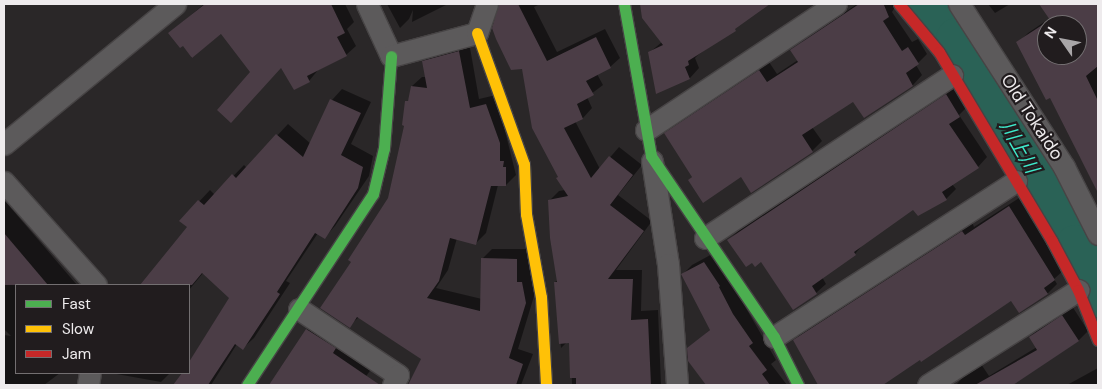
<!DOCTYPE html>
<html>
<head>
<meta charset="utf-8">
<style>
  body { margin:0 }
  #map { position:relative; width:1102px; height:389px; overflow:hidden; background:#2a2728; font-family:"DM Sans","Noto Sans JP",sans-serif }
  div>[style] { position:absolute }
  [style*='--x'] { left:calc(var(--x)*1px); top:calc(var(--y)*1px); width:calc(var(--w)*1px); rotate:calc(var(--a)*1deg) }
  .shadow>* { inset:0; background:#0007 }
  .river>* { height:42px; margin:-21px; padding:0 21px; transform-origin:21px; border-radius:21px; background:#2a6256 }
  .building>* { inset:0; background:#4b3d46 }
  .roads { filter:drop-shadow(1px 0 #474445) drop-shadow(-1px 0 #474445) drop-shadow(0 1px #474445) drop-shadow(0 -1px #474445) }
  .street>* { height:21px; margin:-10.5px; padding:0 10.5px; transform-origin:10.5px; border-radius:10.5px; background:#5c5a5b }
  .fast>* { height:11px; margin:-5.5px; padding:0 5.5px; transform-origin:5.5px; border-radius:5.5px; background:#4caf50 }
  .slow>* { height:11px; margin:-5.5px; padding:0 5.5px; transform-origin:5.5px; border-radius:5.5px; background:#ffc107 }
  .jam>* { height:11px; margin:-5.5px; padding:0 5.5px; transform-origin:5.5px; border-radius:5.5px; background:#c62828 }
  span { translate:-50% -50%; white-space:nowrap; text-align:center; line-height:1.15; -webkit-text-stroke:4.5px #211c1e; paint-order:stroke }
  .street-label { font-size:18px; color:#eeebed }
  .water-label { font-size:19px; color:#3eeacb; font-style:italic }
  .frame { position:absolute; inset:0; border:5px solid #eeebed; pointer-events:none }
  .legend { position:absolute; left:15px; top:284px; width:175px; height:90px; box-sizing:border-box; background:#211c1e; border:1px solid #736f71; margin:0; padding:6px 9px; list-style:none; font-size:15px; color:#eeebed }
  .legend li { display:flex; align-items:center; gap:10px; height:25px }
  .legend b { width:25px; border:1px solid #736f71 }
  .north { position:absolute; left:1037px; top:15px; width:50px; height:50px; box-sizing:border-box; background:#211c1e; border:1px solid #736f71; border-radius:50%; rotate:303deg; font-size:14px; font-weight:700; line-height:20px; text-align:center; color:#eeebed }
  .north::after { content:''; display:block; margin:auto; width:18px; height:22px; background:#a9a6a8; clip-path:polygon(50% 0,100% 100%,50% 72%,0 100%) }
</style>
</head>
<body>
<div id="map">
  <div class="shadow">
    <div style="clip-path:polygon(204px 4px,214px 18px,223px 4px,345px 4px,354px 22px,347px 29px,356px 46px,346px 55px,318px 70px,309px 81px,281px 67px,252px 72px,222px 33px,191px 58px,191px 55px,183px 44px,170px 33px)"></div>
    <div style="clip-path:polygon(387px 4px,448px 4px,412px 22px,413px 10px,409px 19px,400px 28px)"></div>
    <div style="clip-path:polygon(513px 4px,540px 4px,534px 7px,557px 52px,605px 29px,620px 58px,610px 67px,597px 74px,603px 85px,587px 97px,592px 108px,583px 118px,575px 121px,600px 169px,619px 147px,642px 165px,618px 195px,652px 221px,616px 270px,642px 270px,641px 311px,658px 310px,661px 385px,572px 385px,571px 342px,567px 342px,561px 348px,555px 282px,558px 280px,550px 200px,559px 191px,565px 190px,523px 68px,507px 6px)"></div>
    <div style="clip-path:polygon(643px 4px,768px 4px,698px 55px,695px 58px,699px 68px,690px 78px,657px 92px,650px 52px,662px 42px,641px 5px)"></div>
    <div style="clip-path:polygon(857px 4px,897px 4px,892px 12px,912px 42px,918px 39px,927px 54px,916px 65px,922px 75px,913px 85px,864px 116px,854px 100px,812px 127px,822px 141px,812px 151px,742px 175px,689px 180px,693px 176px,665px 133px,675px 124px,769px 62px,777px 74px,798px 60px,802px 42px)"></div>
    <div style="clip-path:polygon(988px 4px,1010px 4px,995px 13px)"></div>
    <div style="clip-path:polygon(evenodd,1041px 4px,1098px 4px,1098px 187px,1080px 157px,1051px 96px,1018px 43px,1028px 33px,1050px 18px,1041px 4px,1047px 25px,1077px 25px,1077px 55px,1047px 55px,1047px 25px)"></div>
    <div style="clip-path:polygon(469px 42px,479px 99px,496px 95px,516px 175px,506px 185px,498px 185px,486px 233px,476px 243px,457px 238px,448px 270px,436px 288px,482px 299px,482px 259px,492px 249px,527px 249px,535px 293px,518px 349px,533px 354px,521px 385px,409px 385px,423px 359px,359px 317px,349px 326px,353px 262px,389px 198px,406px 125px,407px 102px,410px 98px,412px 86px,422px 77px,426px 77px,423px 61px,433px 51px)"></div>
    <div style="clip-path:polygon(956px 85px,968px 106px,959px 115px,987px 157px,978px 167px,952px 184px,956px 189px,946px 199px,914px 208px,864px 243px,855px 254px,822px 277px,826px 284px,816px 293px,729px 240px,738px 231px)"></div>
    <div style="clip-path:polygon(342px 89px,371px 102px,351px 144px,373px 156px,369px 176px,335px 226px,325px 237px,318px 233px,286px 281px,290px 283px,254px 338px,243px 348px,237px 344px,211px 385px,175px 385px,183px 373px,189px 373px,189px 364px,231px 298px,203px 273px,189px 290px,189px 285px,150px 285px,145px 281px,188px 227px,181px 221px,210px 190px,215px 195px,244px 165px,247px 168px,288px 124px,311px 144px,332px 100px)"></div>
    <div style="clip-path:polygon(1019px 198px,1064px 270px,1054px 279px,1057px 284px,1048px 293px,1019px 311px,1012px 300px,920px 358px,882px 385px,819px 385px,794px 340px,804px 331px,972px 222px,974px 227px)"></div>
    <div style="clip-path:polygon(4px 200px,77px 285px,16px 285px,16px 373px,60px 373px,44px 385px,4px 385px,4px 335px,11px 336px,4px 329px)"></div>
    <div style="clip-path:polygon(714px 253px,776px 360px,771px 364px,787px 385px,708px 385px,689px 360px,688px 349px,711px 329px,683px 274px,692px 265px)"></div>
    <div style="clip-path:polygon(1072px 306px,1088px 331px,1078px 341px,1010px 385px,956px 385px,966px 374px,981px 364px,989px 376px,1037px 347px,1030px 337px,1040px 327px)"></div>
    <div style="clip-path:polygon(317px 320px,374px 365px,360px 385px,270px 385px,307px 330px)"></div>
    <div style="clip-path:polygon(1098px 368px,1098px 385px,1067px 385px)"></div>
    <div style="clip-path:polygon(111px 373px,170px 373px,161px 382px)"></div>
  </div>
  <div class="river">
    <div style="--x:929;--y:4;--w:45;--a:51.3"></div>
    <div style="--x:957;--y:39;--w:239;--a:60.1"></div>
    <div style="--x:1076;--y:246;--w:55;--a:66.3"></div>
  </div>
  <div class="building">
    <div style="clip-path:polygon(205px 4px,331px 4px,345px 33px,337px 37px,347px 56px,307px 76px,310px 82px,294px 90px,281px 68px,231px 123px,217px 110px,250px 72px,221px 34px,192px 58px,183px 46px,180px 48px,168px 33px)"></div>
    <div style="clip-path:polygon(499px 4px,518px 4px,547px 61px,596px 37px,611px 68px,586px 81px,594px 95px,577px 104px,583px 119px,564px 128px,591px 178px,609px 156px,633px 175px,610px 205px,644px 231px,608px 279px,633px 279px,631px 320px,648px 319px,651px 385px,576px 385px,576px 378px,570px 378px,569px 343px,559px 344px,554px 282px,557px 282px,550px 238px,548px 200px,568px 196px,556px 178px,558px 177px,532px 128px,522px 69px,511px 70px,496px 39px,492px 28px)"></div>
    <div style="clip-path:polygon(640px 4px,770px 4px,735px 29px,736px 31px,688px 61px,689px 65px,685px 67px,690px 79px,656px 94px,648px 52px,663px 45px,642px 18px)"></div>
    <div style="clip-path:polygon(859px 4px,884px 5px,889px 17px,883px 21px,902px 51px,908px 47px,919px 64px,906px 73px,913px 86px,864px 118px,853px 102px,802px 135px,813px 152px,751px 193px,741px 177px,703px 203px,688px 180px,692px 177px,664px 133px,759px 70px,767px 82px,798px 62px,790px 50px)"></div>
    <div style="clip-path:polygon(evenodd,1039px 4px,1098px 4px,1098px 66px,1086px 76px,1098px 101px,1098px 193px,1050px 98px,1046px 100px,1016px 42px,1050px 20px,1039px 4px,1047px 25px,1077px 25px,1077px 55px,1047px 55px,1047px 25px)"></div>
    <div style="clip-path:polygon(459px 51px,470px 108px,486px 104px,500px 143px,500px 161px,504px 161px,503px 167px,506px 167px,506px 186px,491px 186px,476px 245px,450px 238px,439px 281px,427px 298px,480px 311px,481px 258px,517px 259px,517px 282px,522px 282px,526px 303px,509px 358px,523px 364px,516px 385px,408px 385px,421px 359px,357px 317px,350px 328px,320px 308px,351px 262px,348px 260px,388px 198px,404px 126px,402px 125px,405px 101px,408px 101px,411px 86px,427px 88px,422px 61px)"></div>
    <div style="clip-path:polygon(946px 94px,960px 117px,949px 124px,979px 168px,942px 192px,947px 200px,918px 216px,913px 210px,854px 252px,856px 255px,812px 286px,817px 294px,793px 310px,761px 262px,755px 267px,752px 263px,746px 267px,727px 240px)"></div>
    <div style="clip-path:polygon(330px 99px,361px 113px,341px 155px,363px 167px,358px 188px,325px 239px,315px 233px,277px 292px,280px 294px,243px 350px,235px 344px,208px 385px,173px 385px,182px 373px,189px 373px,189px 362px,229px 298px,202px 273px,192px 285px,140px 285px,187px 227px,179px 221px,198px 200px,204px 205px,232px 174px,236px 178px,276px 134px,303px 157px)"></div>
    <div style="clip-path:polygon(1009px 206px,1055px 280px,1044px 288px,1048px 294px,1019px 313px,1011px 301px,921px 362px,920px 360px,883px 385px,818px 385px,793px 340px,962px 231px,965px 235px)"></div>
    <div style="clip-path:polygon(4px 233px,48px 285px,4px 285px)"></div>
    <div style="clip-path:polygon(704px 262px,720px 286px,719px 287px,733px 314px,753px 343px,749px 346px,767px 370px,762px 374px,770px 385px,706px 385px,688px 361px,687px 348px,710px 330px,681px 274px)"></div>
    <div style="clip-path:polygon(1062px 315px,1079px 341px,1013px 385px,975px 385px,1037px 350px,1029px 337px)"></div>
    <div style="clip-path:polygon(306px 329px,336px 348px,333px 353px,380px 385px,269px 385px)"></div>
  </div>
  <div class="roads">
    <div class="street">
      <div style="--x:367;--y:4;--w:57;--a:65.2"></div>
      <div style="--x:391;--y:56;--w:89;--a:-15"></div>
      <div style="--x:477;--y:33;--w:31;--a:-71"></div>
      <div style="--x:959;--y:4;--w:194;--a:57.2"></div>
      <div style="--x:1064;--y:167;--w:75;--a:63.1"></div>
      <div style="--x:646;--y:130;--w:228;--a:-33.6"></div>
      <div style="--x:4;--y:144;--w:221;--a:-39.3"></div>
      <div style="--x:652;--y:161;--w:104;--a:81.2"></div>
      <div style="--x:668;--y:264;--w:121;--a:85.7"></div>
      <div style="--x:4;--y:182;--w:138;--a:48.2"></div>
      <div style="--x:705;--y:238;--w:296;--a:-33.4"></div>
      <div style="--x:299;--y:309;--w:119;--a:33.7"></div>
      <div style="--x:398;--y:375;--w:11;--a:117"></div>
      <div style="--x:774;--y:337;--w:288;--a:-32.8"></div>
      <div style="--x:88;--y:385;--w:12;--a:-81"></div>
      <div style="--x:928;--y:385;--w:178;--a:-32.3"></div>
    </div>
    <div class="fast">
      <div style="--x:624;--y:4;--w:154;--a:79.9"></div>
      <div style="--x:651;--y:156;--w:219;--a:55.8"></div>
      <div style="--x:774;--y:337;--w:54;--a:63.4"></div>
      <div style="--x:247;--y:385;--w:229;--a:-56.6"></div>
      <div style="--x:373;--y:194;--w:47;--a:-76.6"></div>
      <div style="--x:384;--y:148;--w:92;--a:-85.6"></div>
    </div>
    <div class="slow">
      <div style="--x:477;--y:33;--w:139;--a:70.3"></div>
      <div style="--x:524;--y:164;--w:50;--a:87.7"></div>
      <div style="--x:526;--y:214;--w:84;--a:79.8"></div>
      <div style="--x:541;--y:297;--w:88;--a:86.7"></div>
    </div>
    <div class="jam">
      <div style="--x:899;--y:4;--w:62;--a:50.2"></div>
      <div style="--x:939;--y:52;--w:220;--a:59.1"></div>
      <div style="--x:1052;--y:241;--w:55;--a:62"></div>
      <div style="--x:1078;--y:290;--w:54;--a:68.2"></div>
    </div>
  </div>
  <div class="street-label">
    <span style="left:1032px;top:117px;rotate:57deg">Old Tokaido</span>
  </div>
  <div class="water-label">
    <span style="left:1019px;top:147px;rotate:60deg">川上川</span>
  </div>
  <div class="frame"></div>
  <ul class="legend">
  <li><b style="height:6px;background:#4caf50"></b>Fast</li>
  <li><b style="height:6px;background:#ffc107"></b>Slow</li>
  <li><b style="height:6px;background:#c62828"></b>Jam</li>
  </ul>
  <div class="north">N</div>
</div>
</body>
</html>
